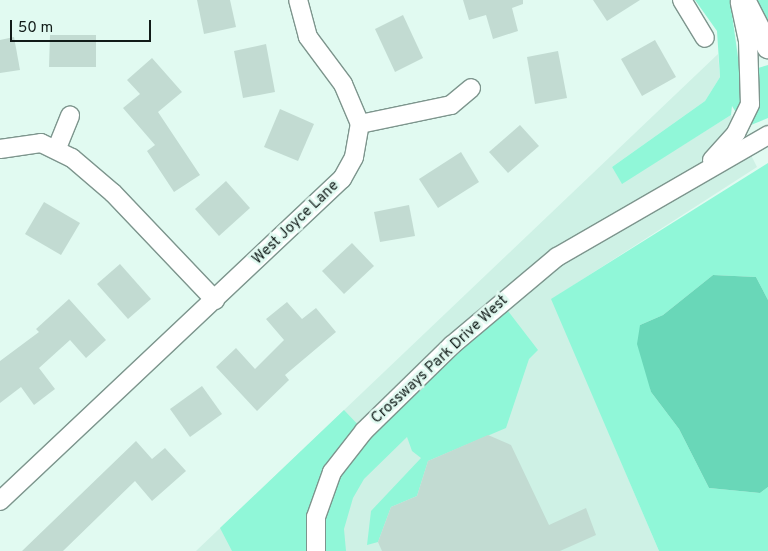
<!DOCTYPE html>
<html>
<head>
<meta charset="utf-8">
<style>
  body { margin:0 }
  #map { position:relative; width:768px; height:551px; overflow:hidden; background:#e1faf1; font-family:Overpass,sans-serif }
  div>[style] { position:absolute }
  [style*='--x'] { left:calc(var(--x)*1px); top:calc(var(--y)*1px); width:calc(var(--w)*1px); rotate:calc(var(--a)*1deg) }
  .built>* { inset:0; background:#cef1e5 }
  .green>* { inset:0; background:#90f7d8 }
  .water>* { inset:0; background:#69d7b8 }
  .building>* { inset:0; background:#c2dbd2 }
  .roads { filter:drop-shadow(1px 0 #7d958d) drop-shadow(-1px 0 #7d958d) drop-shadow(0 1px #7d958d) drop-shadow(0 -1px #7d958d) }
  .minor>* { height:18px; margin:-9px; padding:0 9px; transform-origin:9px; border-radius:9px; background:#fff }
  .major>* { height:22px; margin:-11px; padding:0 11px; transform-origin:11px; border-radius:11px; background:#fff }
  span { translate:-50% -50%; white-space:nowrap; text-align:center; line-height:1.15; -webkit-text-stroke:5px #e1faf1; paint-order:stroke }
  .street-label { font-size:15px; color:#111b18 }
  .scale { position:absolute; left:10px; top:20px; width:141px; height:22px; box-sizing:border-box; border:2px solid #111b18; border-top:0; padding-left:6px; font-size:15px; line-height:18px; white-space:nowrap; color:#111b18; -webkit-text-stroke:4px #e1faf1; paint-order:stroke }
</style>
</head>
<body>
<div id="map">
  <div class="built">
    <div style="clip-path:polygon(718px 54px,720px 77px,705px 101px,612px 167px,622px 183px,731px 115px,757px 167px,552px 299px,659px 551px,196px 551px)"></div>
  </div>
  <div class="green">
    <div style="clip-path:polygon(695px 0,730px 0,742px 86px,740px 119px,732px 106px,731px 115px,622px 184px,612px 167px,705px 101px,720px 77px,717px 31px)"></div>
    <div style="clip-path:polygon(755px 0,768px 0,768px 33px)"></div>
    <div style="clip-path:polygon(768px 65px,768px 118px,751px 125px,758px 68px)"></div>
    <div style="clip-path:polygon(768px 163px,768px 300px,756px 277px,713px 275px,663px 315px,640px 325px,651px 392px,679px 429px,709px 488px,760px 493px,768px 487px,768px 551px,659px 551px,551px 299px)"></div>
    <div style="clip-path:polygon(501px 302px,538px 350px,529px 359px,506px 428px,428px 461px,417px 496px,391px 507px,378px 542px,367px 545px,371px 511px,421px 458px,412px 451px,407px 437px,364px 479px,353px 498px,344px 529px,346px 551px,232px 551px,220px 528px,344px 410px,364px 431px)"></div>
  </div>
  <div class="water">
    <div style="clip-path:polygon(713px 275px,756px 277px,768px 300px,768px 487px,760px 493px,709px 488px,679px 429px,651px 392px,637px 344px,640px 325px,663px 315px)"></div>
  </div>
  <div class="building">
    <div style="clip-path:polygon(197px 0,230px 0,236px 27px,204px 34px)"></div>
    <div style="clip-path:polygon(463px 0,523px 0,523px 4px,512px 8px,518px 31px,493px 39px,486px 15px,469px 20px)"></div>
    <div style="clip-path:polygon(593px 0,640px 0,607px 21px)"></div>
    <div style="clip-path:polygon(403px 15px,423px 58px,395px 72px,375px 29px)"></div>
    <div style="clip-path:polygon(50px 35px,96px 35px,96px 67px,49px 67px)"></div>
    <div style="clip-path:polygon(14px 37px,20px 70px,0 73px,0 40px)"></div>
    <div style="clip-path:polygon(655px 40px,676px 77px,642px 96px,621px 59px)"></div>
    <div style="clip-path:polygon(266px 44px,275px 92px,243px 98px,234px 51px)"></div>
    <div style="clip-path:polygon(558px 51px,567px 98px,535px 104px,527px 57px)"></div>
    <div style="clip-path:polygon(152px 58px,182px 92px,158px 112px,200px 175px,174px 192px,147px 151px,155px 145px,123px 108px,140px 94px,127px 80px)"></div>
    <div style="clip-path:polygon(280px 109px,314px 124px,298px 161px,264px 147px)"></div>
    <div style="clip-path:polygon(520px 125px,539px 146px,508px 173px,489px 152px)"></div>
    <div style="clip-path:polygon(461px 152px,479px 182px,438px 208px,419px 179px)"></div>
    <div style="clip-path:polygon(226px 181px,250px 208px,219px 236px,195px 209px)"></div>
    <div style="clip-path:polygon(44px 202px,80px 223px,61px 255px,25px 234px)"></div>
    <div style="clip-path:polygon(409px 205px,415px 236px,380px 242px,374px 212px)"></div>
    <div style="clip-path:polygon(352px 243px,374px 266px,344px 294px,322px 271px)"></div>
    <div style="clip-path:polygon(120px 264px,151px 299px,128px 319px,97px 284px)"></div>
    <div style="clip-path:polygon(69px 299px,106px 340px,86px 358px,70px 340px,39px 368px,55px 389px,34px 405px,21px 387px,0 403px,0 361px,39px 332px,36px 329px)"></div>
    <div style="clip-path:polygon(287px 302px,302px 319px,316px 308px,336px 332px,285px 375px,289px 380px,257px 411px,216px 367px,236px 348px,255px 369px,284px 340px,266px 319px)"></div>
    <div style="clip-path:polygon(202px 386px,222px 414px,190px 437px,170px 409px)"></div>
    <div style="clip-path:polygon(488px 435px,511px 445px,549px 525px,586px 508px,596px 535px,560px 551px,382px 551px,378px 542px,391px 507px,417px 496px,428px 461px)"></div>
    <div style="clip-path:polygon(136px 441px,152px 459px,165px 448px,186px 471px,152px 501px,135px 481px,63px 551px,22px 551px)"></div>
  </div>
  <div class="roads">
    <div class="minor">
      <div style="--x:682;--y:0;--w:44;--a:58.8"></div>
      <div style="--x:360;--y:124;--w:93;--a:-11.8"></div>
      <div style="--x:451;--y:105;--w:26;--a:-40"></div>
      <div style="--x:57;--y:148;--w:35;--a:-68"></div>
      <div style="--x:0;--y:149;--w:41;--a:-8.3"></div>
      <div style="--x:41;--y:143;--w:34;--a:26"></div>
      <div style="--x:72;--y:158;--w:54;--a:40.5"></div>
      <div style="--x:113;--y:193;--w:148;--a:46.4"></div>
      <div style="--x:712;--y:160;--w:36;--a:-48"></div>
      <div style="--x:736;--y:133;--w:32;--a:-64"></div>
      <div style="--x:750;--y:104;--w:63;--a:-91.8"></div>
      <div style="--x:748;--y:41;--w:40;--a:-102"></div>
      <div style="--x:0;--y:501;--w:470;--a:-43.3"></div>
      <div style="--x:342;--y:179;--w:25;--a:-61"></div>
      <div style="--x:354;--y:157;--w:34;--a:-80"></div>
      <div style="--x:360;--y:124;--w:43;--a:-113"></div>
      <div style="--x:343;--y:84;--w:59;--a:-126.7"></div>
      <div style="--x:308;--y:37;--w:38;--a:-105"></div>
      <div style="--x:316;--y:551;--w:34;--a:-90"></div>
      <div style="--x:316;--y:517;--w:48;--a:-70.4"></div>
      <div style="--x:332;--y:472;--w:52;--a:-52"></div>
      <div style="--x:364;--y:431;--w:123;--a:-44.3"></div>
      <div style="--x:452;--y:345;--w:137;--a:-40"></div>
      <div style="--x:557;--y:257;--w:244;--a:-30"></div>
    </div>
    <div class="major">
      <div style="--x:744;--y:0;--w:53;--a:62.9"></div>
    </div>
  </div>
  <div class="street-label">
    <span style="left:296px;top:223px;rotate:-44deg">West Joyce Lane</span>
    <span style="left:440px;top:360px;rotate:-43deg">Crossways Park Drive West</span>
  </div>
  <div class="scale">50 m</div>
</div>
</body>
</html>
